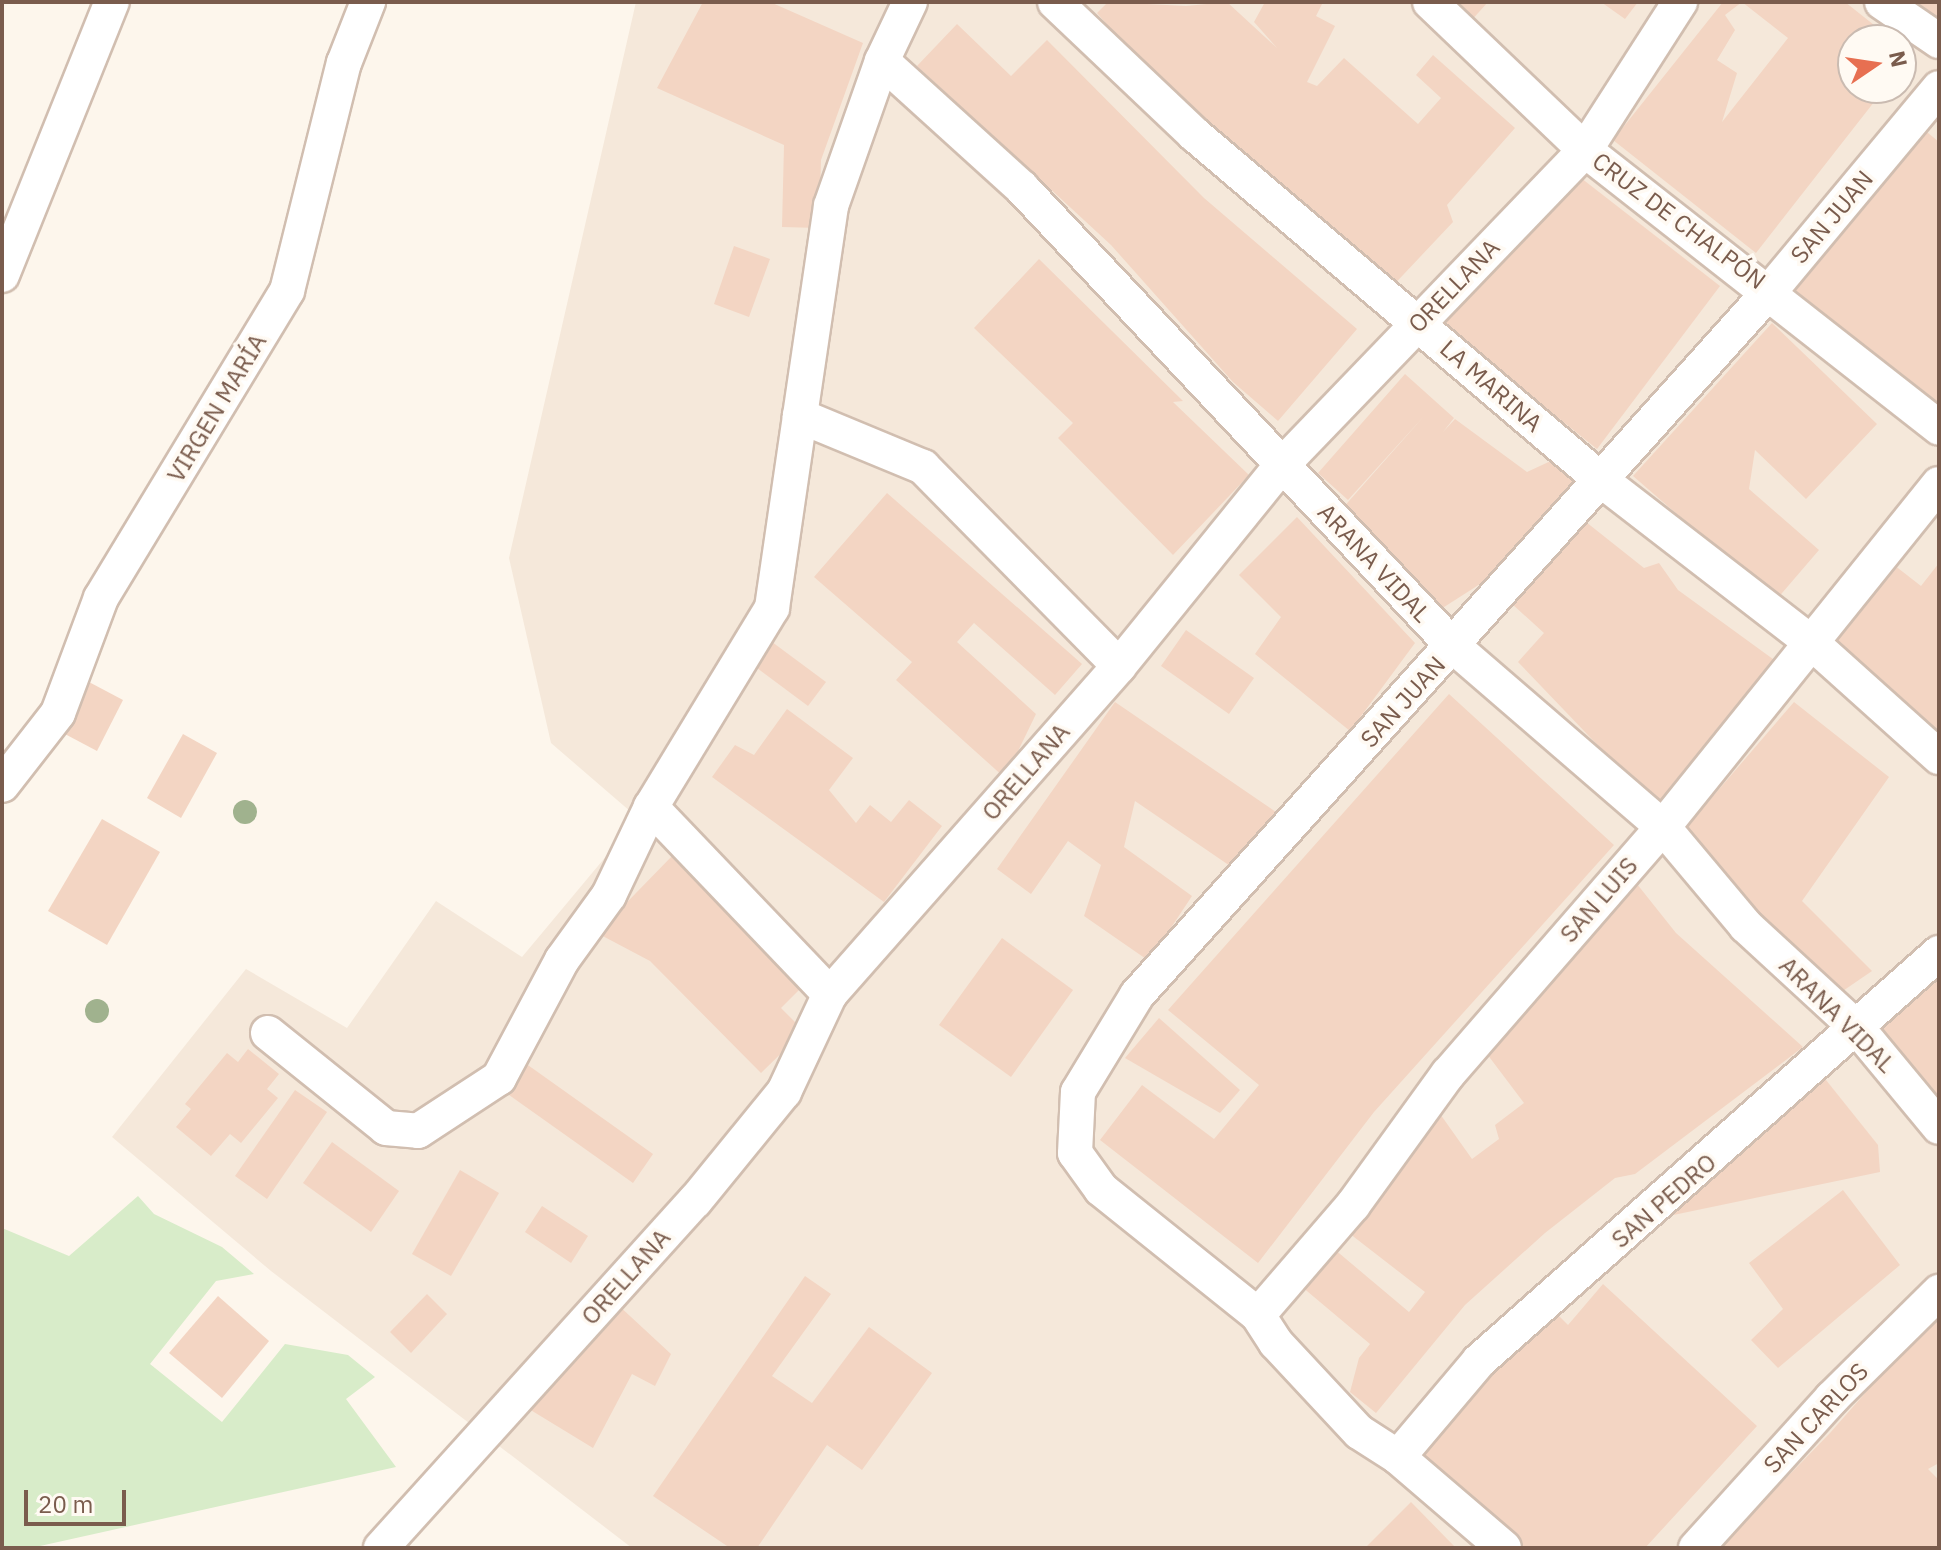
<!DOCTYPE html>
<html>
<head>
<meta charset="utf-8">
<style>
  body { margin:0 }
  #map { position:relative; width:1941px; height:1550px; overflow:hidden; background:#fdf6ec; font-family:"IBM Plex Sans",sans-serif }
  div>[style] { position:absolute }
  [style*='--x'] { left:calc(var(--x)*1px); top:calc(var(--y)*1px); width:calc(var(--w)*1px); rotate:calc(var(--a)*1deg) }
  .residential>* { inset:0; background:#f5e8da }
  .green>* { inset:0; background:#d8ecc9 }
  .building>* { inset:0; background:#f3d5c3 }
  .roads { filter:drop-shadow(2px 0 #d1beb0) drop-shadow(-2px 0 #d1beb0) drop-shadow(0 2px #d1beb0) drop-shadow(0 -2px #d1beb0) }
  .minor>* { height:34px; margin:-17px; padding:0 17px; transform-origin:17px; border-radius:17px; background:#fff }
  .trees>* { width:24px; height:24px; margin:-12px; border-radius:50%; background:#a0b28e }
  span { translate:-50% -50%; white-space:nowrap; text-align:center; line-height:1.15; -webkit-text-stroke:7px #fffaf3; paint-order:stroke }
  .street-label { font-size:24px; color:#7a5c4d }
  .frame { position:absolute; inset:0; border:4px solid #7a5c4d; pointer-events:none }
  .north { position:absolute; left:1837px; top:24px; width:80px; height:80px; box-sizing:border-box; background:#fffaf3; border:2px solid #cabbb1; border-radius:50%; rotate:77deg; font-size:22px; font-weight:700; line-height:32px; text-align:center; color:#7a5c4d }
  .north::after { content:''; display:block; margin:auto; width:28px; height:36px; background:#e76f51; clip-path:polygon(50% 0,100% 100%,50% 72%,0 100%) }
  .scale { position:absolute; left:24px; top:1490px; width:102px; height:36px; box-sizing:border-box; border:4px solid #7a5c4d; border-top:0; padding-left:10px; font-size:24px; line-height:28px; white-space:nowrap; color:#7a5c4d; -webkit-text-stroke:6px #fffaf3; paint-order:stroke }
</style>
</head>
<body>
<div id="map">
  <div class="residential">
    <div style="clip-path:polygon(evenodd,636px 2px,1939px 2px,1939px 1548px,632px 1548px,271px 1271px,112px 1137px,246px 969px,347px 1028px,436px 901px,522px 957px,638px 818px,551px 743px,509px 558px,636px 2px,1853px 40px,1901px 40px,1901px 88px,1853px 88px,1853px 40px)"></div>
  </div>
  <div class="green">
    <div style="clip-path:polygon(138px 1196px,154px 1214px,222px 1247px,254px 1274px,216px 1281px,150px 1364px,222px 1422px,285px 1344px,348px 1355px,375px 1377px,346px 1399px,396px 1467px,31px 1548px,2px 1548px,2px 1228px,69px 1256px)"></div>
  </div>
  <div class="building">
    <div style="clip-path:polygon(703px 2px,770px 2px,863px 43px,821px 160px,819px 228px,782px 227px,784px 145px,657px 88px)"></div>
    <div style="clip-path:polygon(1108px 2px,1186px 6px,1227px 2px,1277px 48px,1254px 22px,1265px 2px,1323px 2px,1316px 16px,1335px 26px,1307px 82px,1317px 86px,1344px 58px,1418px 124px,1441px 98px,1416px 75px,1433px 55px,1515px 128px,1447px 205px,1453px 222px,1387px 292px,1132px 54px,1097px 13px)"></div>
    <div style="clip-path:polygon(1447px 2px,1488px 2px,1470px 22px)"></div>
    <div style="clip-path:polygon(1601px 2px,1638px 2px,1625px 19px)"></div>
    <div style="clip-path:polygon(evenodd,1723px 2px,1845px 2px,1893px 40px,1853px 40px,1853px 88px,1885px 88px,1756px 253px,1613px 140px,1723px 2px,1742px 2px,1788px 38px,1722px 122px,1737px 73px,1717px 60px,1735px 30px,1725px 15px,1742px 2px)"></div>
    <div style="clip-path:polygon(1912px 2px,1939px 2px,1939px 23px)"></div>
    <div style="clip-path:polygon(957px 24px,1011px 76px,1047px 40px,1204px 198px,1357px 329px,1278px 421px,1233px 382px,1111px 245px,917px 66px)"></div>
    <div style="clip-path:polygon(1916px 123px,1939px 142px,1939px 408px,1786px 288px)"></div>
    <div style="clip-path:polygon(1572px 171px,1720px 286px,1597px 449px,1441px 324px)"></div>
    <div style="clip-path:polygon(734px 246px,770px 259px,749px 317px,714px 304px)"></div>
    <div style="clip-path:polygon(1039px 259px,1183px 401px,1173px 402px,1249px 475px,1173px 555px,1058px 438px,1073px 423px,974px 328px)"></div>
    <div style="clip-path:polygon(1772px 323px,1877px 424px,1806px 499px,1755px 450px,1749px 489px,1819px 550px,1776px 600px,1633px 476px)"></div>
    <div style="clip-path:polygon(1405px 374px,1454px 418px,1443px 432px,1455px 419px,1527px 472px,1555px 459px,1587px 492px,1516px 561px,1441px 609px,1341px 510px,1425px 415px,1348px 500px,1318px 473px)"></div>
    <div style="clip-path:polygon(887px 493px,1082px 664px,1055px 695px,974px 623px,957px 642px,1036px 714px,1005px 778px,896px 680px,912px 662px,814px 577px)"></div>
    <div style="clip-path:polygon(1297px 517px,1415px 643px,1350px 731px,1255px 654px,1281px 617px,1239px 575px)"></div>
    <div style="clip-path:polygon(1586px 522px,1644px 568px,1659px 563px,1678px 590px,1777px 662px,1715px 748px,1655px 805px,1518px 662px,1544px 633px,1511px 603px)"></div>
    <div style="clip-path:polygon(1885px 558px,1921px 586px,1939px 563px,1939px 744px,1824px 641px)"></div>
    <div style="clip-path:polygon(1186px 630px,1254px 678px,1229px 714px,1161px 666px)"></div>
    <div style="clip-path:polygon(768px 639px,826px 682px,808px 706px,757px 668px)"></div>
    <div style="clip-path:polygon(89px 682px,123px 700px,97px 751px,63px 733px)"></div>
    <div style="clip-path:polygon(1449px 694px,1614px 845px,1374px 1112px,1258px 1263px,1100px 1140px,1142px 1085px,1214px 1139px,1259px 1085px,1168px 1010px)"></div>
    <div style="clip-path:polygon(1115px 702px,1276px 812px,1236px 870px,1135px 801px,1124px 847px,1192px 896px,1149px 961px,1084px 916px,1101px 865px,1068px 841px,1031px 894px,997px 869px)"></div>
    <div style="clip-path:polygon(1794px 702px,1889px 777px,1802px 901px,1872px 971px,1834px 997px,1754px 919px,1684px 830px)"></div>
    <div style="clip-path:polygon(787px 709px,853px 758px,829px 790px,856px 823px,870px 805px,891px 822px,909px 800px,942px 826px,884px 902px,712px 777px,735px 745px,754px 755px)"></div>
    <div style="clip-path:polygon(183px 734px,217px 753px,181px 818px,147px 798px)"></div>
    <div style="clip-path:polygon(102px 819px,160px 852px,107px 945px,48px 911px)"></div>
    <div style="clip-path:polygon(674px 854px,804px 985px,781px 1008px,804px 1031px,761px 1073px,650px 961px,597px 933px)"></div>
    <div style="clip-path:polygon(1633px 879px,1676px 933px,1803px 1047px,1635px 1174px,1615px 1178px,1545px 1233px,1465px 1305px,1376px 1413px,1350px 1392px,1359px 1358px,1370px 1344px,1295px 1281px,1327px 1243px,1409px 1312px,1425px 1292px,1345px 1230px,1433px 1104px,1472px 1159px,1499px 1139px,1495px 1125px,1524px 1103px,1484px 1050px)"></div>
    <div style="clip-path:polygon(1002px 938px,1073px 990px,1011px 1077px,939px 1025px)"></div>
    <div style="clip-path:polygon(1939px 962px,1939px 1112px,1870px 1036px)"></div>
    <div style="clip-path:polygon(1159px 1018px,1240px 1090px,1220px 1113px,1125px 1058px)"></div>
    <div style="clip-path:polygon(248px 1049px,279px 1074px,267px 1089px,278px 1098px,241px 1143px,230px 1134px,211px 1156px,176px 1127px,191px 1109px,185px 1104px,227px 1053px,238px 1062px)"></div>
    <div style="clip-path:polygon(525px 1063px,653px 1154px,633px 1183px,505px 1092px)"></div>
    <div style="clip-path:polygon(1822px 1075px,1878px 1145px,1880px 1172px,1659px 1218px)"></div>
    <div style="clip-path:polygon(295px 1090px,327px 1112px,267px 1199px,235px 1176px)"></div>
    <div style="clip-path:polygon(332px 1142px,399px 1191px,371px 1232px,303px 1183px)"></div>
    <div style="clip-path:polygon(460px 1170px,499px 1193px,451px 1276px,412px 1254px)"></div>
    <div style="clip-path:polygon(1843px 1190px,1900px 1265px,1778px 1368px,1751px 1340px,1783px 1309px,1749px 1263px)"></div>
    <div style="clip-path:polygon(542px 1206px,588px 1236px,571px 1263px,525px 1232px)"></div>
    <div style="clip-path:polygon(805px 1276px,831px 1294px,772px 1376px,812px 1403px,869px 1327px,932px 1373px,862px 1470px,827px 1445px,757px 1548px,730px 1548px,653px 1496px)"></div>
    <div style="clip-path:polygon(1603px 1284px,1757px 1426px,1645px 1548px,1510px 1548px,1413px 1452px,1552px 1309px,1568px 1325px)"></div>
    <div style="clip-path:polygon(427px 1294px,447px 1314px,411px 1353px,390px 1332px)"></div>
    <div style="clip-path:polygon(218px 1296px,269px 1341px,222px 1398px,169px 1353px)"></div>
    <div style="clip-path:polygon(617px 1304px,671px 1354px,655px 1386px,632px 1374px,593px 1448px,529px 1409px)"></div>
    <div style="clip-path:polygon(1939px 1309px,1939px 1463px,1928px 1469px,1939px 1480px,1939px 1548px,1718px 1548px,1830px 1433px)"></div>
    <div style="clip-path:polygon(1411px 1502px,1456px 1548px,1365px 1548px)"></div>
  </div>
  <div class="roads">
    <div class="minor">
      <div style="--x:910;--y:2;--w:65;--a:115.4"></div>
      <div style="--x:882;--y:61;--w:154;--a:109.4"></div>
      <div style="--x:831;--y:206;--w:212;--a:98.4"></div>
      <div style="--x:800;--y:416;--w:133;--a:22.5"></div>
      <div style="--x:923;--y:467;--w:279;--a:45.4"></div>
      <div style="--x:1055;--y:2;--w:192;--a:43.5"></div>
      <div style="--x:1194;--y:134;--w:534;--a:40.37"></div>
      <div style="--x:1601;--y:480;--w:267;--a:37.7"></div>
      <div style="--x:1812;--y:643;--w:171;--a:41.9"></div>
      <div style="--x:1430;--y:2;--w:214;--a:43.7"></div>
      <div style="--x:1585;--y:150;--w:450;--a:38.1"></div>
      <div style="--x:1882;--y:2;--w:69;--a:34.4"></div>
      <div style="--x:882;--y:61;--w:189;--a:42.2"></div>
      <div style="--x:1022;--y:188;--w:629;--a:46.74"></div>
      <div style="--x:1453;--y:646;--w:277;--a:40.8"></div>
      <div style="--x:1663;--y:827;--w:129;--a:50"></div>
      <div style="--x:1746;--y:926;--w:152;--a:42.6"></div>
      <div style="--x:1858;--y:1029;--w:127;--a:50.4"></div>
      <div style="--x:2;--y:275;--w:294;--a:-68.1"></div>
      <div style="--x:2;--y:785;--w:91;--a:-52.1"></div>
      <div style="--x:58;--y:713;--w:123;--a:-69.5"></div>
      <div style="--x:101;--y:598;--w:359;--a:-58.8"></div>
      <div style="--x:287;--y:291;--w:235;--a:-76"></div>
      <div style="--x:344;--y:63;--w:66;--a:-68.5"></div>
      <div style="--x:651;--y:807;--w:259;--a:46.3"></div>
      <div style="--x:268;--y:1033;--w:151;--a:38.8"></div>
      <div style="--x:386;--y:1128;--w:32;--a:5"></div>
      <div style="--x:418;--y:1131;--w:97;--a:-33.2"></div>
      <div style="--x:499;--y:1078;--w:134;--a:-61.9"></div>
      <div style="--x:562;--y:960;--w:80;--a:-54.1"></div>
      <div style="--x:609;--y:895;--w:98;--a:-64.5"></div>
      <div style="--x:651;--y:807;--w:233;--a:-58.7"></div>
      <div style="--x:772;--y:608;--w:194;--a:-81.7"></div>
      <div style="--x:1258;--y:1315;--w:145;--a:-49.2"></div>
      <div style="--x:1353;--y:1205;--w:162;--a:-54.1"></div>
      <div style="--x:1448;--y:1074;--w:327;--a:-49"></div>
      <div style="--x:1663;--y:827;--w:440;--a:-51.2"></div>
      <div style="--x:1398;--y:1457;--w:126;--a:-49.8"></div>
      <div style="--x:1479;--y:1361;--w:615;--a:-41.57"></div>
      <div style="--x:381;--y:1548;--w:468;--a:-47.9"></div>
      <div style="--x:695;--y:1201;--w:141;--a:-50.8"></div>
      <div style="--x:784;--y:1092;--w:108;--a:-64.9"></div>
      <div style="--x:830;--y:994;--w:437;--a:-48.6"></div>
      <div style="--x:1119;--y:666;--w:259;--a:-51"></div>
      <div style="--x:1282;--y:465;--w:437;--a:-46.1"></div>
      <div style="--x:1585;--y:150;--w:176;--a:-57.3"></div>
      <div style="--x:1504;--y:1548;--w:140;--a:-139.4"></div>
      <div style="--x:1398;--y:1457;--w:46;--a:-147.3"></div>
      <div style="--x:1359;--y:1432;--w:122;--a:-133"></div>
      <div style="--x:1276;--y:1343;--w:33;--a:-123"></div>
      <div style="--x:1258;--y:1315;--w:201;--a:-141.3"></div>
      <div style="--x:1101;--y:1189;--w:44;--a:-125.8"></div>
      <div style="--x:1075;--y:1153;--w:61;--a:-87.2"></div>
      <div style="--x:1078;--y:1092;--w:114;--a:-58.7"></div>
      <div style="--x:1137;--y:995;--w:947;--a:-48.04"></div>
      <div style="--x:1770;--y:291;--w:264;--a:-50.2"></div>
      <div style="--x:1696;--y:1548;--w:202;--a:-47.8"></div>
      <div style="--x:1832;--y:1398;--w:151;--a:-44.7"></div>
    </div>
  </div>
  <div class="trees">
    <div style="left:245px;top:812px"></div>
    <div style="left:97px;top:1011px"></div>
  </div>
  <div class="street-label">
    <span style="left:1832px;top:217px;rotate:-50deg">SAN JUAN</span>
    <span style="left:1679px;top:221px;rotate:37deg">CRUZ DE CHALPÓN</span>
    <span style="left:1454px;top:286px;rotate:-46deg">ORELLANA</span>
    <span style="left:1491px;top:386px;rotate:41deg">LA MARINA</span>
    <span style="left:217px;top:408px;rotate:-59deg">VIRGEN MARÍA</span>
    <span style="left:1374px;top:563px;rotate:47deg">ARANA VIDAL</span>
    <span style="left:1403px;top:702px;rotate:-48deg">SAN JUAN</span>
    <span style="left:1026px;top:772px;rotate:-49deg">ORELLANA</span>
    <span style="left:1599px;top:900px;rotate:-49deg">SAN LUIS</span>
    <span style="left:1837px;top:1015px;rotate:45deg">ARANA VIDAL</span>
    <span style="left:1664px;top:1201px;rotate:-41deg">SAN PEDRO</span>
    <span style="left:626px;top:1277px;rotate:-48deg">ORELLANA</span>
    <span style="left:1816px;top:1418px;rotate:-47deg">SAN CARLOS</span>
  </div>
  <div class="frame"></div>
  <div class="north">N</div>
  <div class="scale">20 m</div>
</div>
</body>
</html>
